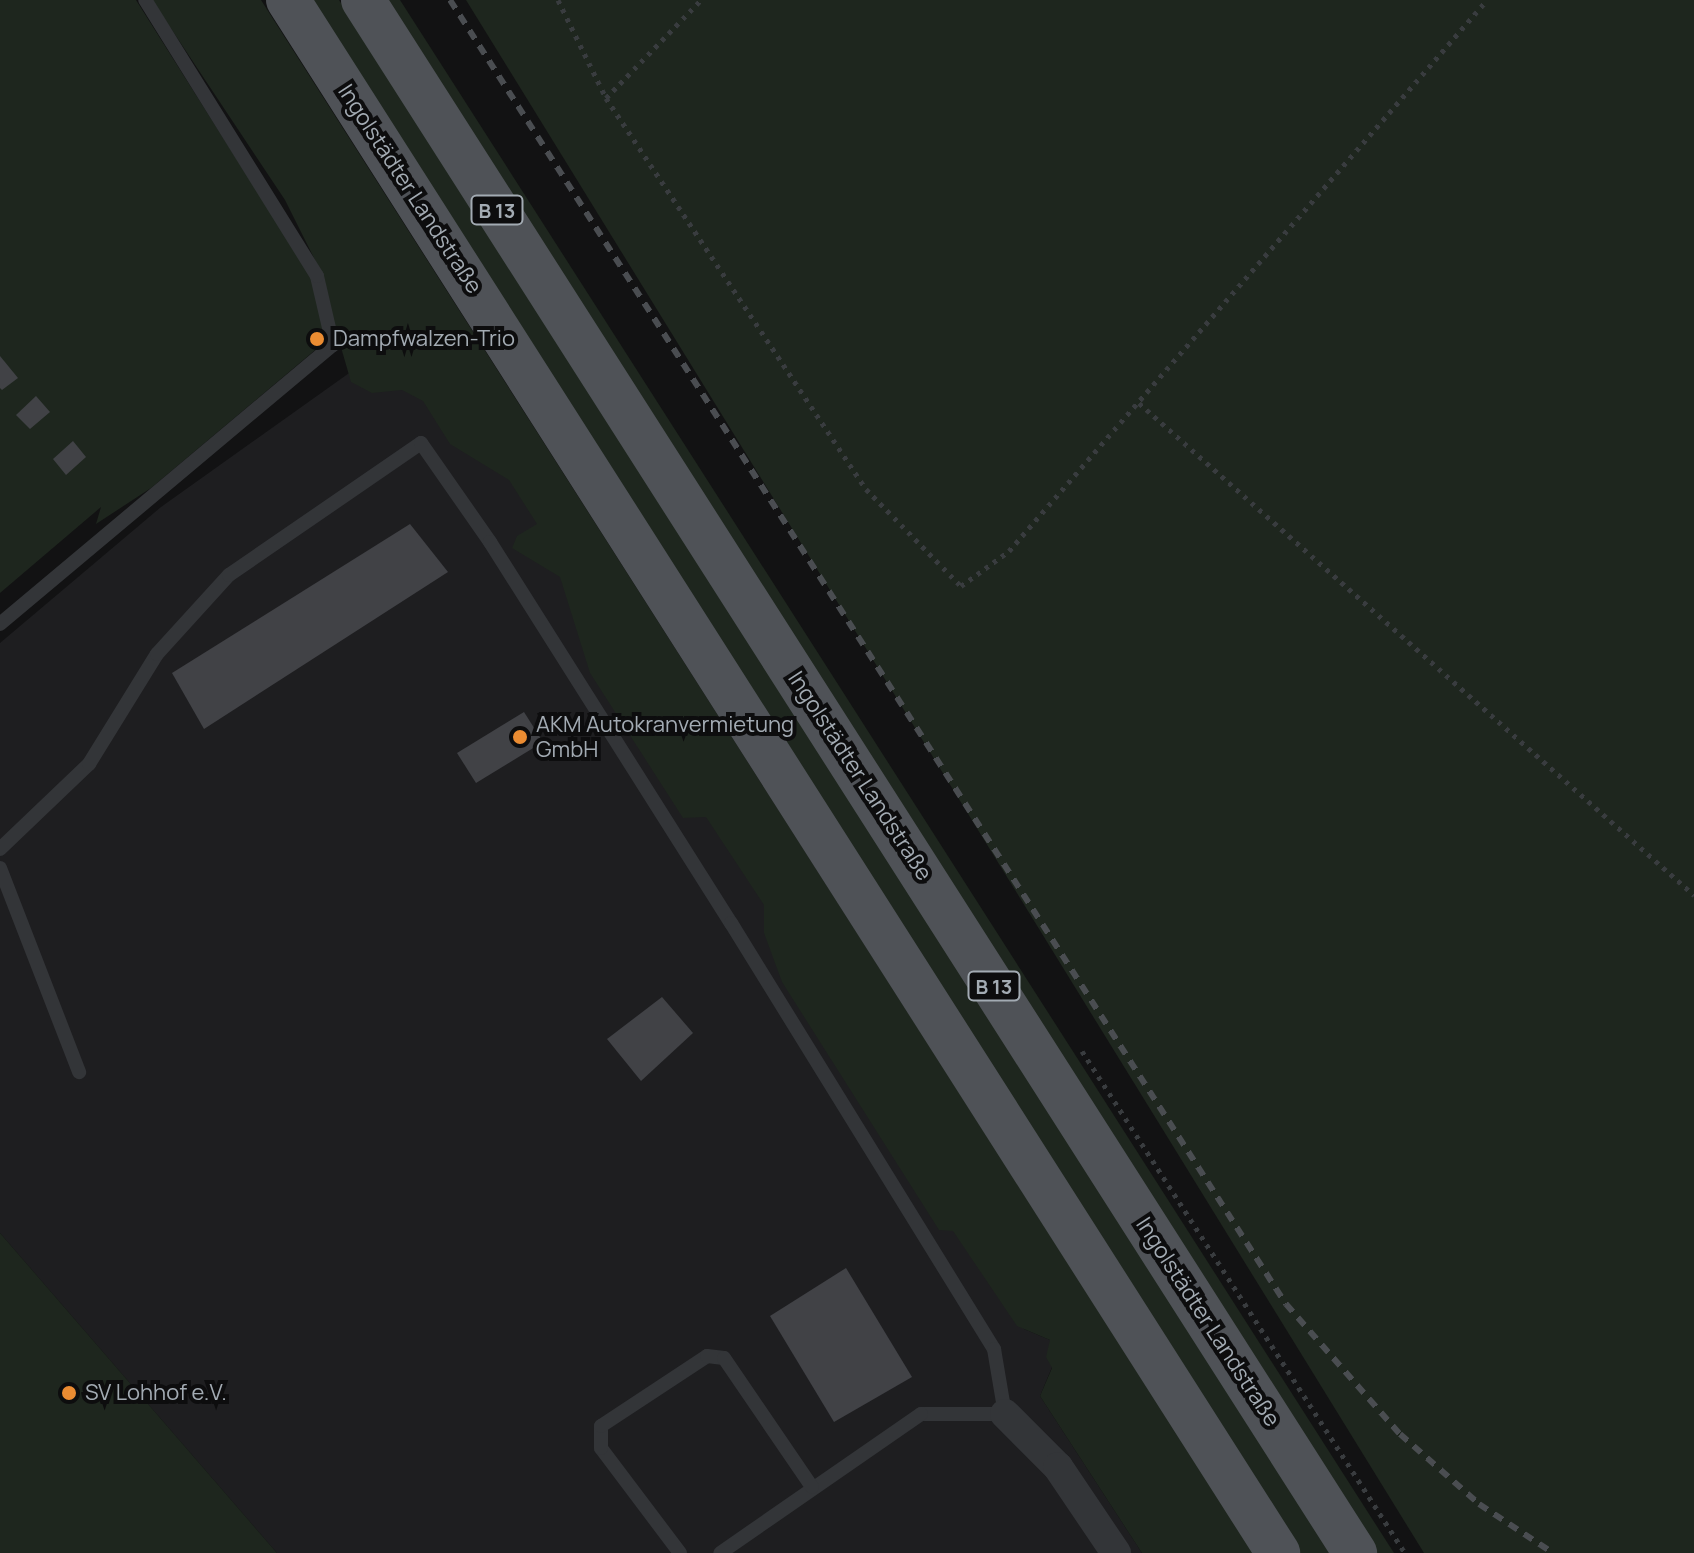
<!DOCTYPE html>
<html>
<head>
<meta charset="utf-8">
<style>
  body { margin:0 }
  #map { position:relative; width:1694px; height:1553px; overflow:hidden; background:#121213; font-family:Manrope,sans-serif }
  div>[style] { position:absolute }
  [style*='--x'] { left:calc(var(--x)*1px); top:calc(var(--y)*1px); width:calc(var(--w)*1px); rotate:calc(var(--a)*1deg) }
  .built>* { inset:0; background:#1e1e20 }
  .green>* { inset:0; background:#1e261e }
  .building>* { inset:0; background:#414246 }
  .path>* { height:5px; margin-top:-2.5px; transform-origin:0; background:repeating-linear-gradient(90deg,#393c3f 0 4px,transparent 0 10px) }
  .lane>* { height:14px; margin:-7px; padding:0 7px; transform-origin:7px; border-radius:7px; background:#333538 }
  .street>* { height:30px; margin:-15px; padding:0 15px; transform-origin:15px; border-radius:15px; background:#333538 }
  .primary>* { height:44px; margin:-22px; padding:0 22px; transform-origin:22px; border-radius:22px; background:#4f5257 }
  .rail>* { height:6px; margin-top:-3px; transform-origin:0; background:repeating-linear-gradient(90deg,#4a4d51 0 10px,transparent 0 18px) }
  .dots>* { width:22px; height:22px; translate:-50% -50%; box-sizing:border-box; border:4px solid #0d0d0e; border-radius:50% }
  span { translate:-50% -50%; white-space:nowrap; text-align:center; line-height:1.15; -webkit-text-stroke:8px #0d0d0e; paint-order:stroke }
  .shield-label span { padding:2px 6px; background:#0d0d0e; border:2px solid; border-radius:6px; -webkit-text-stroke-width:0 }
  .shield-label { font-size:20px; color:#a3abb3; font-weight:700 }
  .street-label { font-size:22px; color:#a3abb3 }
  .poi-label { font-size:22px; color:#a3abb3 }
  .left { translate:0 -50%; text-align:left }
</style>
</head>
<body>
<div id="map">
  <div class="built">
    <div style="clip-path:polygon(418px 324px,1024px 1329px,1050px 1340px,1052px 1367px,1040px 1396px,1142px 1553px,277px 1553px,0 1233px,0 643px,161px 507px)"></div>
  </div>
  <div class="green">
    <div style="clip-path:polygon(0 0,136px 0,311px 277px,327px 340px,151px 488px,96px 524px,101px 507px,0 593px)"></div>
    <div style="clip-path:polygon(152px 0,261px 0,1253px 1553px,1142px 1553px,1040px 1396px,1052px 1368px,1046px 1357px,1050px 1340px,1017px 1326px,953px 1231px,939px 1230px,782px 982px,764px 933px,764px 905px,706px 817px,683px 818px,590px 673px,560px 577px,512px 548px,517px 536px,537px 524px,509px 480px,450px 444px,423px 401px,402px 390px,372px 393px,351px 382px,317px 264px,285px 200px)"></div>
    <div style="clip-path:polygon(309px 0,339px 0,1330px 1553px,1300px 1553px)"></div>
    <div style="clip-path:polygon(384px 0,400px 0,1394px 1553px,1375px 1553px)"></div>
    <div style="clip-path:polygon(466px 0,1694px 0,1694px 1553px,1424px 1553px)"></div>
    <div style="clip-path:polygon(0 1233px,277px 1553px,0 1553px)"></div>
  </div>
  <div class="building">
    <div style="clip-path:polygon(0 356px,18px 378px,2px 390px,0 388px)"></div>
    <div style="clip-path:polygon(36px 396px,50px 412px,30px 429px,16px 415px)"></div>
    <div style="clip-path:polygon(73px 441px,86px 457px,66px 475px,53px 459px)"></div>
    <div style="clip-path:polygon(410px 524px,448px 572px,204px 729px,172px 673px)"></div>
    <div style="clip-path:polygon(524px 712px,543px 742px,476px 783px,457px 753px)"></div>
    <div style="clip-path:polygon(662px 997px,693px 1033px,641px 1081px,607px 1039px)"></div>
    <div style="clip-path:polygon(846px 1268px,912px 1377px,834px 1422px,770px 1316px)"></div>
  </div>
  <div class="path">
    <div style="--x:558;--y:0;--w:109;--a:63.9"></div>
    <div style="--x:606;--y:98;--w:470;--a:56.4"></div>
    <div style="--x:866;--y:489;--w:136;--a:45.6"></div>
    <div style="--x:961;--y:586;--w:59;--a:-36.1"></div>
    <div style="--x:1009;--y:551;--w:729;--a:-49.06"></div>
    <div style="--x:606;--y:98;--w:136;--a:-45.9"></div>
    <div style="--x:1139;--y:403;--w:742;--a:41.56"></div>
    <div style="--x:1082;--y:1051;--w:597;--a:57.24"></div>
  </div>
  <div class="lane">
    <div style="--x:0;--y:624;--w:434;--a:-40"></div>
    <div style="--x:333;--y:345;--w:71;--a:-103.1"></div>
    <div style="--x:317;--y:276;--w:325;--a:-121.9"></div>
    <div style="--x:0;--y:849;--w:123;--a:-43.7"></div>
    <div style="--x:89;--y:764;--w:129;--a:-58.3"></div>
    <div style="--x:157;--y:654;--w:107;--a:-47.7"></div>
    <div style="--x:229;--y:575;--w:233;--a:-34.5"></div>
    <div style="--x:421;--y:443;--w:121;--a:55.1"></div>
    <div style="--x:490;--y:542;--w:451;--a:57.7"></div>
    <div style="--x:731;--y:923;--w:501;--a:58.31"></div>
    <div style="--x:994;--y:1349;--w:66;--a:80.4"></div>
    <div style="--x:1005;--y:1414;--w:84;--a:180"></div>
    <div style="--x:921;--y:1414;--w:244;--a:145.3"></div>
    <div style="--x:0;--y:868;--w:219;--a:68.8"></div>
    <div style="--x:680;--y:1553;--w:131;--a:-127"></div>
    <div style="--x:601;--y:1448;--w:22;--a:-90"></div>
    <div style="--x:601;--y:1426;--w:127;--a:-33.4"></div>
    <div style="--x:707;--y:1356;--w:17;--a:7"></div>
    <div style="--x:724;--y:1358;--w:156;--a:55.7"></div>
  </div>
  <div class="street">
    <div style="--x:1005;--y:1414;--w:75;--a:45"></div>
    <div style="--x:1058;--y:1467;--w:104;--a:56"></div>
  </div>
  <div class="primary">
    <div style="--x:288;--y:0;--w:1842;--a:57.48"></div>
    <div style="--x:363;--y:0;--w:1843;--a:57.43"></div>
  </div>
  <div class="rail">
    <div style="--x:450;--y:0;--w:1549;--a:57.34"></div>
    <div style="--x:1286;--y:1304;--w:173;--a:48.8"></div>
    <div style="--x:1400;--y:1434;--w:106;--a:41.5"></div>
    <div style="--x:1479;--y:1504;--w:89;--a:33.5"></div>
  </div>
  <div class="dots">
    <div style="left:317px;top:339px;background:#eb8c32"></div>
    <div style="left:520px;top:737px;background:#eb8c32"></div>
    <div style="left:69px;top:1393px;background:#eb8c32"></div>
  </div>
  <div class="shield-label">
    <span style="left:497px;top:210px">B 13</span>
    <span style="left:994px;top:986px">B 13</span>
  </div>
  <div class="street-label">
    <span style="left:410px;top:189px;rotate:57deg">Ingolstädter Landstraße</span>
    <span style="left:860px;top:776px;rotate:57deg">Ingolstädter Landstraße</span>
    <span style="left:1208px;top:1322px;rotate:57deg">Ingolstädter Landstraße</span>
  </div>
  <div class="poi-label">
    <span class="left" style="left:333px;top:339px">Dampfwalzen-Trio</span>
    <span class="left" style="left:536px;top:737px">AKM Autokranvermietung<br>GmbH</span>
    <span class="left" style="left:85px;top:1393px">SV Lohhof e.V.</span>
  </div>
</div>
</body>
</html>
